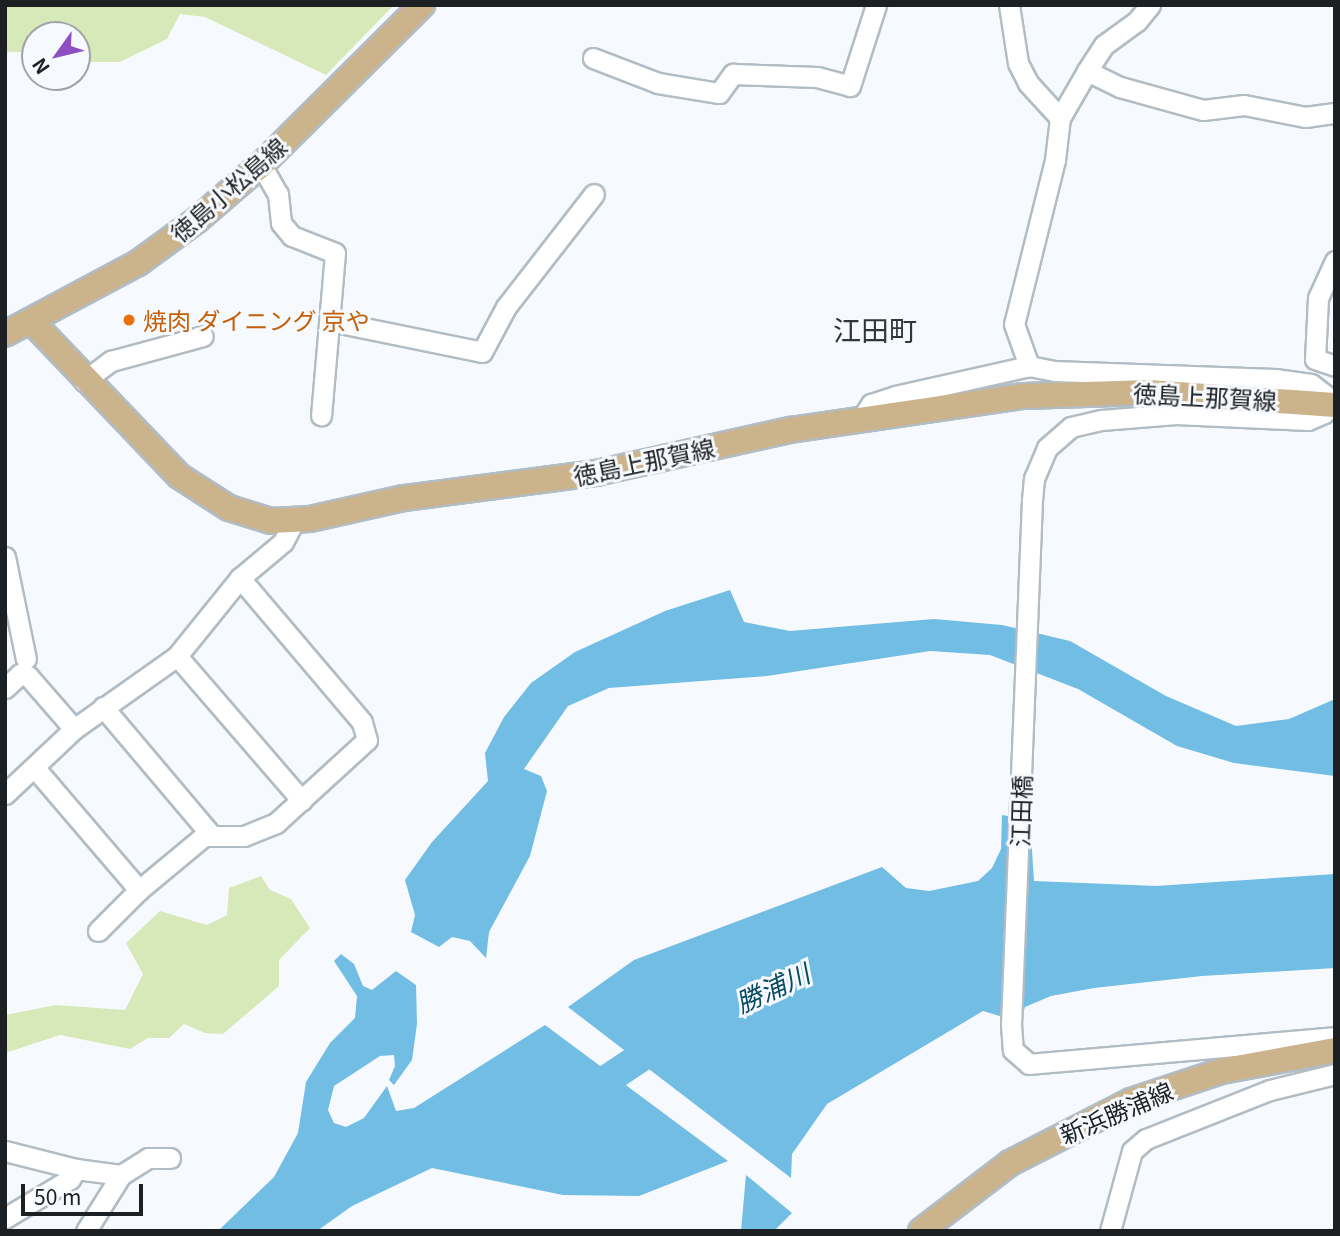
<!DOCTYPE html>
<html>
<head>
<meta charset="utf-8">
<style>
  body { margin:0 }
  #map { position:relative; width:1340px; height:1236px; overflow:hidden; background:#f6fafe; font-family:Georgia,"Noto Sans JP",serif }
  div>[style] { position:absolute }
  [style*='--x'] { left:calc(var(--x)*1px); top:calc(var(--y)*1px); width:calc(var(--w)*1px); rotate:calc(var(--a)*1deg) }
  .green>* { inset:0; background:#d8e9b9 }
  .water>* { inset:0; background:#71bde3 }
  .river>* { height:30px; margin:-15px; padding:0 15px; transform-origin:15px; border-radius:15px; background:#71bde3 }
  .roads { filter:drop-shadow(2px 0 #b2bcc4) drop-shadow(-2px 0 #b2bcc4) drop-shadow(0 2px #b2bcc4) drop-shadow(0 -2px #b2bcc4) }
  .minor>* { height:19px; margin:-9.5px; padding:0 9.5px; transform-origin:9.5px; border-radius:9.5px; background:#fff }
  .major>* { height:24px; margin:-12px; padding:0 12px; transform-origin:12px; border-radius:12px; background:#cbb38c }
  .dots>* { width:19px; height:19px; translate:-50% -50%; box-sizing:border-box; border:4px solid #f6fafe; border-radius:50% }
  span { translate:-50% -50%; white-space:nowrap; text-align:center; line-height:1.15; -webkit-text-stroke:6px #f6fafe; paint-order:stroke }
  .street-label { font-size:24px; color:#1c2022 }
  .food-label { font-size:24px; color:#c56008 }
  .left { translate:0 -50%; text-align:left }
  .water-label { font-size:26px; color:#094a63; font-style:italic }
  .quarter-label { font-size:28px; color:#2f373d }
  .frame { position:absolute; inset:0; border:7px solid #1c2022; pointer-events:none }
  .north { position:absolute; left:21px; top:21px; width:70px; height:70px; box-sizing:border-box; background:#f6fafe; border:2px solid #9fa3a6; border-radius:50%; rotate:236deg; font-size:19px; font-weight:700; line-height:28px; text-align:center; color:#1c2022 }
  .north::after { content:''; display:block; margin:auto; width:24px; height:32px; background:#904ec3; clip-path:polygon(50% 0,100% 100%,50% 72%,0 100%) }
  .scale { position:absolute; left:21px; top:1184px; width:122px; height:32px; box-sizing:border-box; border:4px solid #1c2022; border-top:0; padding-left:9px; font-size:21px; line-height:24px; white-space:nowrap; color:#1c2022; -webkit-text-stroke:5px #f6fafe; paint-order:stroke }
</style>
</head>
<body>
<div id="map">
  <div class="green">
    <div style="clip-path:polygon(5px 5px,393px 5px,393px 6px,326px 75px,205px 17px,180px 14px,167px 39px,120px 62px,77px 62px,77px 35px,35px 35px,35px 52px,5px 52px)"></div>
    <div style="clip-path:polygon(261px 876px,270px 890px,291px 899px,310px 928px,279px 960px,279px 986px,223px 1034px,205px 1033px,184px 1024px,169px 1038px,148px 1038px,130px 1049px,60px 1035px,5px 1053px,5px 1015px,56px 1005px,125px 1010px,143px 974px,126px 943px,160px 911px,207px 925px,227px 915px,229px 888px)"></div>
  </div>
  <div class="water">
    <div style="clip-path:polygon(730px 590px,744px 622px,790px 631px,934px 619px,1002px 625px,1070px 641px,1166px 696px,1236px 726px,1289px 719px,1335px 699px,1335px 776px,1234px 763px,1177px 746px,1078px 689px,990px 655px,930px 651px,767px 676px,609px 688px,568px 706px,524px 769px,541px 776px,547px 791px,530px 856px,489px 932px,486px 958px,470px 941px,452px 937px,439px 947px,411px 932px,415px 915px,405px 880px,432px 842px,488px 781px,485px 753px,504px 717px,531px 683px,575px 652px,665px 611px)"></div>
    <div style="clip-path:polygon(1002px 815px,1030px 820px,1034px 881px,1156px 886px,1335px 874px,1335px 968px,1202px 976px,1094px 988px,1051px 996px,1025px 1007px,1023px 1013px,1003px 1017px,983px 1011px,827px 1104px,792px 1154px,791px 1178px,568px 1007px,634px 960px,882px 867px,906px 888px,929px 891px,978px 881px,992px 868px,1001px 849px)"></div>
    <div style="clip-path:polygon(341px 954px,354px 964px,363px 986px,372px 990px,396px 971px,416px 985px,417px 1024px,412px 1060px,394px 1085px,389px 1080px,395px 1066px,394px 1055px,380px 1056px,334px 1086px,328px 1110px,334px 1123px,346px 1127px,364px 1118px,387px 1086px,396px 1111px,414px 1108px,545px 1025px,728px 1161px,639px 1196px,563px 1195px,432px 1168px,352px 1206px,317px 1231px,218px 1231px,274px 1177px,298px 1133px,306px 1082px,330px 1043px,355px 1018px,357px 996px,334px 961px)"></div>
    <div style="clip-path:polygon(746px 1175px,792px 1213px,774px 1231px,741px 1231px)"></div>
  </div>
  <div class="river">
    <div style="--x:581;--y:1097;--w:108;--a:-33.7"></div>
  </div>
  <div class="roads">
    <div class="minor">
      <div style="--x:1009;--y:5;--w:59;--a:81.2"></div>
      <div style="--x:1018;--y:63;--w:22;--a:63"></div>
      <div style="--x:1028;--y:83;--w:47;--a:47.6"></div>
      <div style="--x:1060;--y:118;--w:42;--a:96.8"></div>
      <div style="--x:1055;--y:160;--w:169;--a:104"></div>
      <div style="--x:1014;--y:324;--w:45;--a:70.3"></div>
      <div style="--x:593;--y:58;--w:70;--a:21"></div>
      <div style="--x:658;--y:83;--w:62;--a:9.3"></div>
      <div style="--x:719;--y:93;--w:24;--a:-54"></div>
      <div style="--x:733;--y:74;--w:84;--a:2"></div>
      <div style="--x:817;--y:77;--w:34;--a:15"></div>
      <div style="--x:850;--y:86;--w:85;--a:-72.2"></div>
      <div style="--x:1087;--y:71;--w:31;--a:-57"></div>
      <div style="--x:1104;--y:45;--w:41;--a:-36"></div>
      <div style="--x:1137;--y:21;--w:21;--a:-51"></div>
      <div style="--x:1060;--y:118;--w:54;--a:-60.1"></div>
      <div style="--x:1087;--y:71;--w:37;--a:26"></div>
      <div style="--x:1120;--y:87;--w:86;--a:15.5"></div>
      <div style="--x:1203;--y:110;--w:41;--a:-7"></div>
      <div style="--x:1244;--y:105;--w:62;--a:11.1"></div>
      <div style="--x:1305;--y:117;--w:30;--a:-8"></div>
      <div style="--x:261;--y:165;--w:34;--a:60"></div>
      <div style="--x:278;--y:194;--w:29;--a:84"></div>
      <div style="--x:281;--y:223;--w:17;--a:50"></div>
      <div style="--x:292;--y:236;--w:46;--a:21.6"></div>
      <div style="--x:335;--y:253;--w:163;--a:94.9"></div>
      <div style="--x:1335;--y:261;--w:41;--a:114.7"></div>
      <div style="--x:1318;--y:298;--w:61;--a:92.8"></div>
      <div style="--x:1315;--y:359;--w:21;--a:19"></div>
      <div style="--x:330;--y:321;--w:155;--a:11.5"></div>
      <div style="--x:482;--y:352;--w:51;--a:-61.9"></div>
      <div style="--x:506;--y:307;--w:143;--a:-52.1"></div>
      <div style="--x:84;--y:381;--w:34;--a:-37"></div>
      <div style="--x:111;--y:361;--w:95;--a:-15.2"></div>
      <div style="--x:862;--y:418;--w:17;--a:-57"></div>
      <div style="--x:871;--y:404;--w:25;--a:-18"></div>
      <div style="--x:895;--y:396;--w:137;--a:-12.6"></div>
      <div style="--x:1029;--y:366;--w:25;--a:11"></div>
      <div style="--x:1054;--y:371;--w:221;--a:2.1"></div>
      <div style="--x:1275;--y:379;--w:36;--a:8"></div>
      <div style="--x:1311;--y:384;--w:18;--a:38"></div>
      <div style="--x:1325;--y:395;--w:18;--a:93"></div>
      <div style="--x:1324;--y:413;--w:17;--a:156"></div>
      <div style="--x:1308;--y:420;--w:132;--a:-177.4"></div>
      <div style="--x:1176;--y:414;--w:75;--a:175.4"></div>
      <div style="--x:1101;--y:420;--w:31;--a:167"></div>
      <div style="--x:1071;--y:427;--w:32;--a:139"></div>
      <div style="--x:1047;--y:448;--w:33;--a:113"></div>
      <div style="--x:1034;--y:478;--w:22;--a:95"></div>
      <div style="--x:1032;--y:500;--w:524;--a:92.29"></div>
      <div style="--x:1011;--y:1024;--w:26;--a:86"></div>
      <div style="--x:1013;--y:1050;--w:21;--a:41"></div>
      <div style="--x:1029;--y:1064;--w:307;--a:-5"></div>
      <div style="--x:5;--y:557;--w:104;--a:78.4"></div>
      <div style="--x:177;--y:656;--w:191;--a:49.2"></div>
      <div style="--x:5;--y:688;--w:21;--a:-43"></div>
      <div style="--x:20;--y:674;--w:8;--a:14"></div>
      <div style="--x:28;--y:676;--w:70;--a:49"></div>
      <div style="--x:74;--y:729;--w:126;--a:-35.3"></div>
      <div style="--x:177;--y:656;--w:100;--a:-51.1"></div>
      <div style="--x:103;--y:707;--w:167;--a:49.8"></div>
      <div style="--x:34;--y:767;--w:162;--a:49.5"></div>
      <div style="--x:139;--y:890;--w:58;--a:135"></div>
      <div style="--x:5;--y:794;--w:95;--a:-43.3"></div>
      <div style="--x:139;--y:890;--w:85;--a:-39.7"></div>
      <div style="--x:204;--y:836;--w:40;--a:0"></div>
      <div style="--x:244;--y:836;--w:35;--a:-22"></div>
      <div style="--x:276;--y:823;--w:123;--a:-42.4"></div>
      <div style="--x:367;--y:740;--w:19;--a:-106"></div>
      <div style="--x:362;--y:722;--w:189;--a:-130.3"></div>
      <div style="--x:240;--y:578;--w:56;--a:-39.9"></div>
      <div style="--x:283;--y:542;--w:24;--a:-62"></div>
      <div style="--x:5;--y:1151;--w:73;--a:14.2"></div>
      <div style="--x:76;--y:1169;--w:45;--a:7.6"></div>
      <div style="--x:5;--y:1218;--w:76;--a:-31"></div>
      <div style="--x:70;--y:1179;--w:12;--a:-59"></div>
      <div style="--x:86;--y:1231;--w:66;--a:-58"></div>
      <div style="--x:121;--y:1175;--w:32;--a:-32"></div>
      <div style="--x:148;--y:1158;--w:22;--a:0"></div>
      <div style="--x:1110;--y:1231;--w:83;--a:-74.6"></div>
      <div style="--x:1132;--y:1151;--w:18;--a:-41"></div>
      <div style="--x:1146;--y:1139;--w:133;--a:-21.6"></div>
      <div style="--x:1270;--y:1090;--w:67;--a:-13.8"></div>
    </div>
    <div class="major">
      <div style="--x:31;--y:321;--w:214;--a:46.3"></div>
      <div style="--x:179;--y:476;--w:59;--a:32.6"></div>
      <div style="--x:229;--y:508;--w:44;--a:17.2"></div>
      <div style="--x:271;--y:521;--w:39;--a:-3"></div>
      <div style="--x:310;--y:519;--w:96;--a:-12.6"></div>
      <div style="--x:404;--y:498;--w:194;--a:-7.4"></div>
      <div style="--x:596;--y:473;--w:199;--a:-12.5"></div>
      <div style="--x:790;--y:430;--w:236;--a:-8.3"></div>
      <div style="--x:1024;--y:396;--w:125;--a:-1.8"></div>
      <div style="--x:1149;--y:392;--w:186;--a:4"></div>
      <div style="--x:5;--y:334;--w:151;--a:-28.1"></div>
      <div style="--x:138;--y:263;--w:73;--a:-36.1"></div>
      <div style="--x:197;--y:220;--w:84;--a:-40.7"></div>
      <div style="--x:261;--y:165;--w:227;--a:-44.8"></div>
      <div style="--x:921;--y:1231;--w:112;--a:-37.4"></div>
      <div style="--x:1010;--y:1163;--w:136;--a:-27.1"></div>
      <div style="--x:1131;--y:1101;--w:95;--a:-18.4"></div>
      <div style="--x:1221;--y:1071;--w:116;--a:-10.4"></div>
    </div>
  </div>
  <div class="dots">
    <div style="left:129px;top:320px;background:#e8710a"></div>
  </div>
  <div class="street-label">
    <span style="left:228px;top:189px;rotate:-41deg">徳島小松島線</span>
    <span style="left:1205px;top:396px;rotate:3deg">徳島上那賀線</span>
    <span style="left:644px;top:461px;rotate:-12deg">徳島上那賀線</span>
    <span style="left:1020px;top:811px;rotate:-88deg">江田橋</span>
    <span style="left:1116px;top:1112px;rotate:-23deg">新浜勝浦線</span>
  </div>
  <div class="food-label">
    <span class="left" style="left:143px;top:320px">焼肉 ダイニング 京や</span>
  </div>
  <div class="water-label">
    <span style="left:772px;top:987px;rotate:-25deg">勝浦川</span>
  </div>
  <div class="quarter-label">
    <span style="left:875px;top:329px">江田町</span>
  </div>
  <div class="frame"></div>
  <div class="north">N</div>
  <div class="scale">50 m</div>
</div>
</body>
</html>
